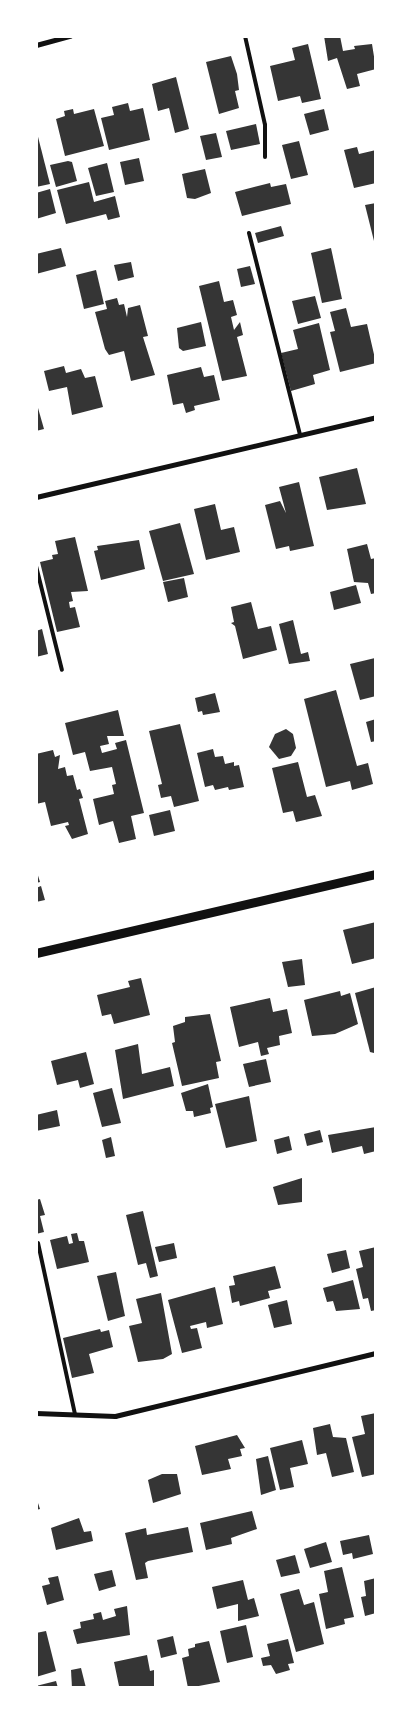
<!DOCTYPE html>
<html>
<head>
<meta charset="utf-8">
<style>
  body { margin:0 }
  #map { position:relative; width:412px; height:1724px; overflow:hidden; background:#fff; font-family:"Libre Baskerville",serif }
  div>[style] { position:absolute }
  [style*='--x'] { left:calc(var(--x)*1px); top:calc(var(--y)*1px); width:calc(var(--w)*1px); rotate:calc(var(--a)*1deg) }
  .building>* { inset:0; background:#353535 }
  .service>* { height:4px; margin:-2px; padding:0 2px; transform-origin:2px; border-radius:2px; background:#111 }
  .minor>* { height:5px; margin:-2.5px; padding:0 2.5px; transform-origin:2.5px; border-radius:2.5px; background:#111 }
  .tertiary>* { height:9px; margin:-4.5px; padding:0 4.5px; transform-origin:4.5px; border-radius:4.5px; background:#111 }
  span { translate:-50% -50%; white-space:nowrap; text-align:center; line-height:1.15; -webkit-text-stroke:4px #fff; paint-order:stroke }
  .frame { position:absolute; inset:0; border:38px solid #fff; pointer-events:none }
</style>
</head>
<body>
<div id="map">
  <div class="building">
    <div style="clip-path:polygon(324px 36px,340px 36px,343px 51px,355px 49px,354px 46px,372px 44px,376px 69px,357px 74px,360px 86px,347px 89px,337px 58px,328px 61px)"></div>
    <div style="clip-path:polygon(308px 44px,321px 99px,302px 103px,300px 96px,278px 101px,270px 66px,295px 60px,292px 48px)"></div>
    <div style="clip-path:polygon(231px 56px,237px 74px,239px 90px,235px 91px,239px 108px,219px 114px,206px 62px)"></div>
    <div style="clip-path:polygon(176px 77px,189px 129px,175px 133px,169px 108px,158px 111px,152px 84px)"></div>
    <div style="clip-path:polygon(128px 103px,130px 111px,143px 108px,150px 140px,109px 150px,101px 118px,114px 115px,112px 107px)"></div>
    <div style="clip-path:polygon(73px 109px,74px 114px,94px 109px,104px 146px,65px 156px,56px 119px,65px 116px,64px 111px)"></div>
    <div style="clip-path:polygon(324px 109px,329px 130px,310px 135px,304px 114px)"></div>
    <div style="clip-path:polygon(256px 124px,260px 144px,231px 150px,226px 131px)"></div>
    <div style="clip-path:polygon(36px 129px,50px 184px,36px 187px)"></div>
    <div style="clip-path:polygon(216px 133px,222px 157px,206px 160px,200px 136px)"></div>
    <div style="clip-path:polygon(299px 141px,308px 175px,291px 179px,282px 145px)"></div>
    <div style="clip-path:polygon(357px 147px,359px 154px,376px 150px,376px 183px,354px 188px,344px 150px)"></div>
    <div style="clip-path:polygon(139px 158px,144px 181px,125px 185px,120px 162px)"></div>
    <div style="clip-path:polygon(68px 161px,72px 162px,77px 181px,56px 187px,50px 165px)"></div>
    <div style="clip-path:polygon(107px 163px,114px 192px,96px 196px,88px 168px)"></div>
    <div style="clip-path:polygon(205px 169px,211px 193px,195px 199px,187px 198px,182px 174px)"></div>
    <div style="clip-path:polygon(89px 182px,94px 202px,115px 196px,120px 217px,108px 220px,106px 214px,66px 224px,57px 190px)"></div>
    <div style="clip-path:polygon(270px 183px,271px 187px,286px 184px,291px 204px,242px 216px,235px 192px)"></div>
    <div style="clip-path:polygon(50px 189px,56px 213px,36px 219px,36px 193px)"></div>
    <div style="clip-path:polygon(376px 203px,376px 245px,375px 245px,365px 205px)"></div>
    <div style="clip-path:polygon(281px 226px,284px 236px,258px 243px,255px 233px)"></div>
    <div style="clip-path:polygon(61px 248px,66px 266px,36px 274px,36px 254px)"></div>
    <div style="clip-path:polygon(331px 248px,342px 299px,322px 303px,311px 253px)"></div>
    <div style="clip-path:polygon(131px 262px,134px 277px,118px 281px,114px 265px)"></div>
    <div style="clip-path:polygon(250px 266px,255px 284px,241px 287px,237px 269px)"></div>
    <div style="clip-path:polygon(96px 270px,104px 304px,84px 309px,76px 275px)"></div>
    <div style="clip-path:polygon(219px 281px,224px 302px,233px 300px,237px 315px,231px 317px,234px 330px,240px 322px,243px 335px,237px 337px,247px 376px,222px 381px,199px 286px)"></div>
    <div style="clip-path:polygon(315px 296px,321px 318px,298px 324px,292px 301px)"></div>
    <div style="clip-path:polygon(117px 298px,119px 305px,124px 304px,127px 317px,128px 308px,140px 305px,148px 336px,143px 337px,155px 375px,131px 381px,124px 351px,109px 355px,105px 349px,95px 312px,107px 309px,105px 301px)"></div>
    <div style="clip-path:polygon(346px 308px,351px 327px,367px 324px,376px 363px,340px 372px,330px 332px,335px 331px,330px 312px)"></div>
    <div style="clip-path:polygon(201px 322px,206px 346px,183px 351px,179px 348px,177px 328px)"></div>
    <div style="clip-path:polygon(319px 323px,330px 370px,313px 375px,315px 384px,291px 391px,281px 353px,298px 349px,293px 330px)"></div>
    <div style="clip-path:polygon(64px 366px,66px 373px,81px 369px,85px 378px,95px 376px,103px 407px,72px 415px,67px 387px,49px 391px,44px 371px)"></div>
    <div style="clip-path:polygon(201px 367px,204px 377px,214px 375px,220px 400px,194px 406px,195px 410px,186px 413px,183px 403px,173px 405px,167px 375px)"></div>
    <div style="clip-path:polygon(36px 401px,44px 429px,36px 431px)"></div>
    <div style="clip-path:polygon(357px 468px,366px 504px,327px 510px,319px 477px)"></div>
    <div style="clip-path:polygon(299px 482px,314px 546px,290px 551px,289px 546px,276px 549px,265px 505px,280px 501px,286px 513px,279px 487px)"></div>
    <div style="clip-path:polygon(215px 504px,221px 530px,234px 527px,240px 552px,206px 560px,194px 509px)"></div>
    <div style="clip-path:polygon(180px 523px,194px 574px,163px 581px,149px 531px)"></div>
    <div style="clip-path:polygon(75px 537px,88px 591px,71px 592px,73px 601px,69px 602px,70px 608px,75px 607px,80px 627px,57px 632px,40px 562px,53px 559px,52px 555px,58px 554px,55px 541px)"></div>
    <div style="clip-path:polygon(139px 540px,145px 569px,101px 580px,94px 551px,98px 550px,97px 546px)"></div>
    <div style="clip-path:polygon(367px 544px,371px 559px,376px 558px,376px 593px,371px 594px,368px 583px,354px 582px,347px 549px)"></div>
    <div style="clip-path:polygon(184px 578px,188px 597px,168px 602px,163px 582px)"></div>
    <div style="clip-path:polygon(356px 585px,361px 603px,334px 610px,330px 592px)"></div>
    <div style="clip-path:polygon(251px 602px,258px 629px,271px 626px,277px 650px,243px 659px,235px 626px,231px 623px,234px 622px,231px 607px)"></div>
    <div style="clip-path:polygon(293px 620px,301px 654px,308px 652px,310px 661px,289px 664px,279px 624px)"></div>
    <div style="clip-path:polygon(42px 629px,48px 654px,36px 657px,36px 631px)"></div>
    <div style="clip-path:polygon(375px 658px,376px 696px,360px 700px,350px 664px)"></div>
    <div style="clip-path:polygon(336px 690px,357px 766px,368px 763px,373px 784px,352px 790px,350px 781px,326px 787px,304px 699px)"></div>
    <div style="clip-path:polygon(215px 693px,220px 712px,203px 715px,202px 711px,198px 712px,195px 698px)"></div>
    <div style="clip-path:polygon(118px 710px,124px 736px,107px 736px,109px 744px,100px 746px,102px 753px,117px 749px,115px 743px,126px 740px,144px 813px,131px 816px,136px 839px,119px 843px,113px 821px,99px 825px,93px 799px,114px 794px,112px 785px,116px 784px,112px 767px,90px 771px,85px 752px,73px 755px,65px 723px)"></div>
    <div style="clip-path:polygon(376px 719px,376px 741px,371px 742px,366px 722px)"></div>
    <div style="clip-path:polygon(180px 724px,199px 801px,174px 807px,171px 796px,161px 798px,158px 785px,162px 784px,149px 731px)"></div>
    <div style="clip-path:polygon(286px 729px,293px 734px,296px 748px,291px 756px,279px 759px,269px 747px,275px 734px)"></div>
    <div style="clip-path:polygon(213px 749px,215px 757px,223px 756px,225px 764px,234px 762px,234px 766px,239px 765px,244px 787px,229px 790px,228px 787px,215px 790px,213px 785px,205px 787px,197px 753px)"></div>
    <div style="clip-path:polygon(53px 750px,55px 757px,60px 755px,58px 769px,65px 767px,67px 776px,73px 775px,77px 790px,80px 789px,83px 798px,79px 799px,88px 834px,72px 839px,65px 826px,69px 825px,68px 822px,51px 826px,45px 802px,36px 804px,36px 754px)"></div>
    <div style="clip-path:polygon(298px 762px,307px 797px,315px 795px,322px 816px,296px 822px,293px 811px,283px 813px,272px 768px)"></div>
    <div style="clip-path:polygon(170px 810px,175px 831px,154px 836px,149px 815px)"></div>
    <div style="clip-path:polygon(36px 869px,40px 882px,36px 883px)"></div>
    <div style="clip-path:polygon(41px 886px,45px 900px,36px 902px,36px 888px)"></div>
    <div style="clip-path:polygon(376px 922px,376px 958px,352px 964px,343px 930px)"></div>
    <div style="clip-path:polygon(302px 959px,305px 985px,288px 987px,282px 962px)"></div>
    <div style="clip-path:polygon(141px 978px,150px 1015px,114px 1024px,111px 1014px,102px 1016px,97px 995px,130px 987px,128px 981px)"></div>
    <div style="clip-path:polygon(376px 987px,376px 1052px,374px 1053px,370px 1052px,355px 993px)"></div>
    <div style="clip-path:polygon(340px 991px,341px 996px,350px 993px,358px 1024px,335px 1034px,312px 1036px,304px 1000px)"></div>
    <div style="clip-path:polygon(270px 998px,273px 1012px,287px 1009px,292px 1033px,279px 1036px,280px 1045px,267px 1048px,269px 1054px,261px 1056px,258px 1042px,239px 1047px,230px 1007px)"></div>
    <div style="clip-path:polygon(210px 1014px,221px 1061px,216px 1062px,219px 1078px,182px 1086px,172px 1043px,175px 1042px,173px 1026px,185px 1022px,185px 1017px)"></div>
    <div style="clip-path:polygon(138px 1044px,142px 1074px,170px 1067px,174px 1086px,123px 1099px,115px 1050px)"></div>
    <div style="clip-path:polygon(86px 1052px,94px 1084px,80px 1088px,78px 1080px,57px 1085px,51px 1061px)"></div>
    <div style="clip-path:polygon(266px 1059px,271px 1082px,249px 1087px,243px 1064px)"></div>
    <div style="clip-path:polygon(208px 1084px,213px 1107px,210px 1108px,211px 1113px,194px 1117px,193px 1111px,186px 1111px,181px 1093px)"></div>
    <div style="clip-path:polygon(112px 1088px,121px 1123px,102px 1127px,93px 1093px)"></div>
    <div style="clip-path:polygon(249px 1096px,257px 1141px,226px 1148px,215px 1104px)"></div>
    <div style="clip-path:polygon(57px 1110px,60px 1126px,36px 1131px,36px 1115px)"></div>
    <div style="clip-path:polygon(376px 1127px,376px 1151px,364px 1154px,362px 1146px,332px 1153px,328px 1135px)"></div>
    <div style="clip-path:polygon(320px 1130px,323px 1142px,307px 1146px,304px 1134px)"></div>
    <div style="clip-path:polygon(289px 1136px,292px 1150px,277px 1154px,274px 1140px)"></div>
    <div style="clip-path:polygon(111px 1137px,115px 1156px,106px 1158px,102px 1140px)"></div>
    <div style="clip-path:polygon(302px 1178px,302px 1202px,278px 1205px,273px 1187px)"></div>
    <div style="clip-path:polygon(40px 1199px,45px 1215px,40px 1216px,44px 1232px,36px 1234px,36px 1200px)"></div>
    <div style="clip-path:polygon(143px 1211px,158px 1276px,150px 1278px,146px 1263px,138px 1265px,126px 1215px)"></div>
    <div style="clip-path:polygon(77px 1233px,79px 1241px,84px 1241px,89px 1262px,57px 1269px,50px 1240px,67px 1236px,69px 1244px,73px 1243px,71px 1234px)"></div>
    <div style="clip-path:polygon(174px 1243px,177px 1258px,159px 1262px,155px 1247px)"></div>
    <div style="clip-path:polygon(376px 1247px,376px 1310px,371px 1311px,368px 1298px,363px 1299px,356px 1269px,363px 1267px,359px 1251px)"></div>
    <div style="clip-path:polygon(346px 1250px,350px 1268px,332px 1273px,327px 1254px)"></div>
    <div style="clip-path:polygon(275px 1266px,281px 1288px,268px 1291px,270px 1298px,240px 1306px,239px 1301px,232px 1303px,229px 1286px,235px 1285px,233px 1276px)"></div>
    <div style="clip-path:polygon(116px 1272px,125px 1316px,108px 1321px,97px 1276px)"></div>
    <div style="clip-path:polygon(353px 1280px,360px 1309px,336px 1311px,333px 1301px,327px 1302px,323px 1288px)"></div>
    <div style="clip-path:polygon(215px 1287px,223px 1324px,207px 1328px,206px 1322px,190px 1326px,191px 1329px,197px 1328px,202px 1348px,182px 1353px,168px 1300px)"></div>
    <div style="clip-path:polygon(161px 1293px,172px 1354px,163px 1359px,138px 1362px,129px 1326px,142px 1323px,136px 1299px)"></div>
    <div style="clip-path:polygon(287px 1300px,292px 1324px,274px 1328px,268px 1305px)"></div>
    <div style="clip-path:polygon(100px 1329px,101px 1332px,109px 1330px,113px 1347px,89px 1354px,94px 1373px,72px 1378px,63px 1338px)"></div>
    <div style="clip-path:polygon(376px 1413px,376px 1474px,362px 1477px,352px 1437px,365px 1434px,361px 1416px)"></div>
    <div style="clip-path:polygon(330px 1424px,333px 1437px,346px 1438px,354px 1472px,332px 1477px,326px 1453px,317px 1455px,313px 1428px)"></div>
    <div style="clip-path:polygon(237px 1435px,245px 1448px,240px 1449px,242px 1456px,228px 1459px,231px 1469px,202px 1475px,195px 1446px)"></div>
    <div style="clip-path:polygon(302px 1440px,308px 1464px,290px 1468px,294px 1487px,280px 1490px,270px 1448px)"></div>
    <div style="clip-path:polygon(268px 1456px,276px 1490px,261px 1495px,256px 1459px)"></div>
    <div style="clip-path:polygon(162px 1474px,177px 1474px,181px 1494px,153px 1503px,148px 1480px)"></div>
    <div style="clip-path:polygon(36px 1497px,40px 1509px,36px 1510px)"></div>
    <div style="clip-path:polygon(252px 1511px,257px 1529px,231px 1538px,232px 1544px,206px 1550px,200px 1523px)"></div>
    <div style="clip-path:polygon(79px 1518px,84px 1532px,91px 1531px,93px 1541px,56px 1550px,51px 1528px)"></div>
    <div style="clip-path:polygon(188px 1527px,193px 1552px,148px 1561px,145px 1563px,148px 1578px,136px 1580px,125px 1533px,146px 1528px,147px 1535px)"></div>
    <div style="clip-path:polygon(369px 1535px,373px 1554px,353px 1559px,352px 1553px,343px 1555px,340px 1541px)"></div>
    <div style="clip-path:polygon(326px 1542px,332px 1562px,310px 1568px,304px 1549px)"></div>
    <div style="clip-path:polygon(295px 1555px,300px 1573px,281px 1577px,276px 1560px)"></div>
    <div style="clip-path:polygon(342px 1567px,354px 1617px,344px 1619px,345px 1624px,326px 1629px,319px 1594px,328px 1592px,324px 1571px)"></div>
    <div style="clip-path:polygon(112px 1570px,116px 1586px,99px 1591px,94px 1574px)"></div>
    <div style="clip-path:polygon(58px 1576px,64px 1600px,47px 1605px,42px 1586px,50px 1584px,48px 1578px)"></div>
    <div style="clip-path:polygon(376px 1578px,376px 1613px,365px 1616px,361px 1597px,366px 1596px,364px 1581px)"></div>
    <div style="clip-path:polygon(243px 1580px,248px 1600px,254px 1598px,259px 1616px,238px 1621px,238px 1604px,217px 1609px,212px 1587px)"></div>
    <div style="clip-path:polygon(299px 1589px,304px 1605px,314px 1602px,324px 1644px,296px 1652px,280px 1594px)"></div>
    <div style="clip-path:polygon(127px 1606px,130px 1635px,77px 1644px,73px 1630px,81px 1628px,80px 1622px,94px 1619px,93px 1614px,101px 1612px,103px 1620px,116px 1616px,114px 1609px)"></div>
    <div style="clip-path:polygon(246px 1625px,253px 1657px,227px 1663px,220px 1631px)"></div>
    <div style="clip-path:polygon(46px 1631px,56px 1671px,36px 1677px,36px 1633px)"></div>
    <div style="clip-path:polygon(173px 1636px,177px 1654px,161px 1658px,157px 1640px)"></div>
    <div style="clip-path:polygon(288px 1639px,294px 1663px,288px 1664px,290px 1670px,276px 1674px,271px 1665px,263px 1666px,261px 1658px,270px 1656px,267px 1644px)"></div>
    <div style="clip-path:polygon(209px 1641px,220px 1682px,188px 1688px,182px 1658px,189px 1656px,188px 1649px,195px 1647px,195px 1644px)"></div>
    <div style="clip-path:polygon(147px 1655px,150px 1671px,154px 1670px,154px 1688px,114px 1688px,119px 1686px,114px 1662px)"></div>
    <div style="clip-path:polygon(81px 1668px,86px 1688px,72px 1688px,71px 1670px)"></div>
    <div style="clip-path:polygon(56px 1681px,58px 1688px,36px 1688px,36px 1686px)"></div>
  </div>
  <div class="service">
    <div style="--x:245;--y:36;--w:91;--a:77.3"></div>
    <div style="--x:265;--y:125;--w:32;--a:90"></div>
    <div style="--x:249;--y:233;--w:208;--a:75.8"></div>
    <div style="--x:36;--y:566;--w:107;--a:76"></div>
    <div style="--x:38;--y:1243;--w:175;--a:77.8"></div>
  </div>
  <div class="minor">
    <div style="--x:36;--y:45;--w:35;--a:-15"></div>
    <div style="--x:36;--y:497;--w:349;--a:-13.2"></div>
    <div style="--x:36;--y:1413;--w:79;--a:2.2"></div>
    <div style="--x:115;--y:1416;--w:268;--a:-13.6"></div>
  </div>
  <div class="tertiary">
    <div style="--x:36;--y:953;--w:349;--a:-13.1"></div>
  </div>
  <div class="frame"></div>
</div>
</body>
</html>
